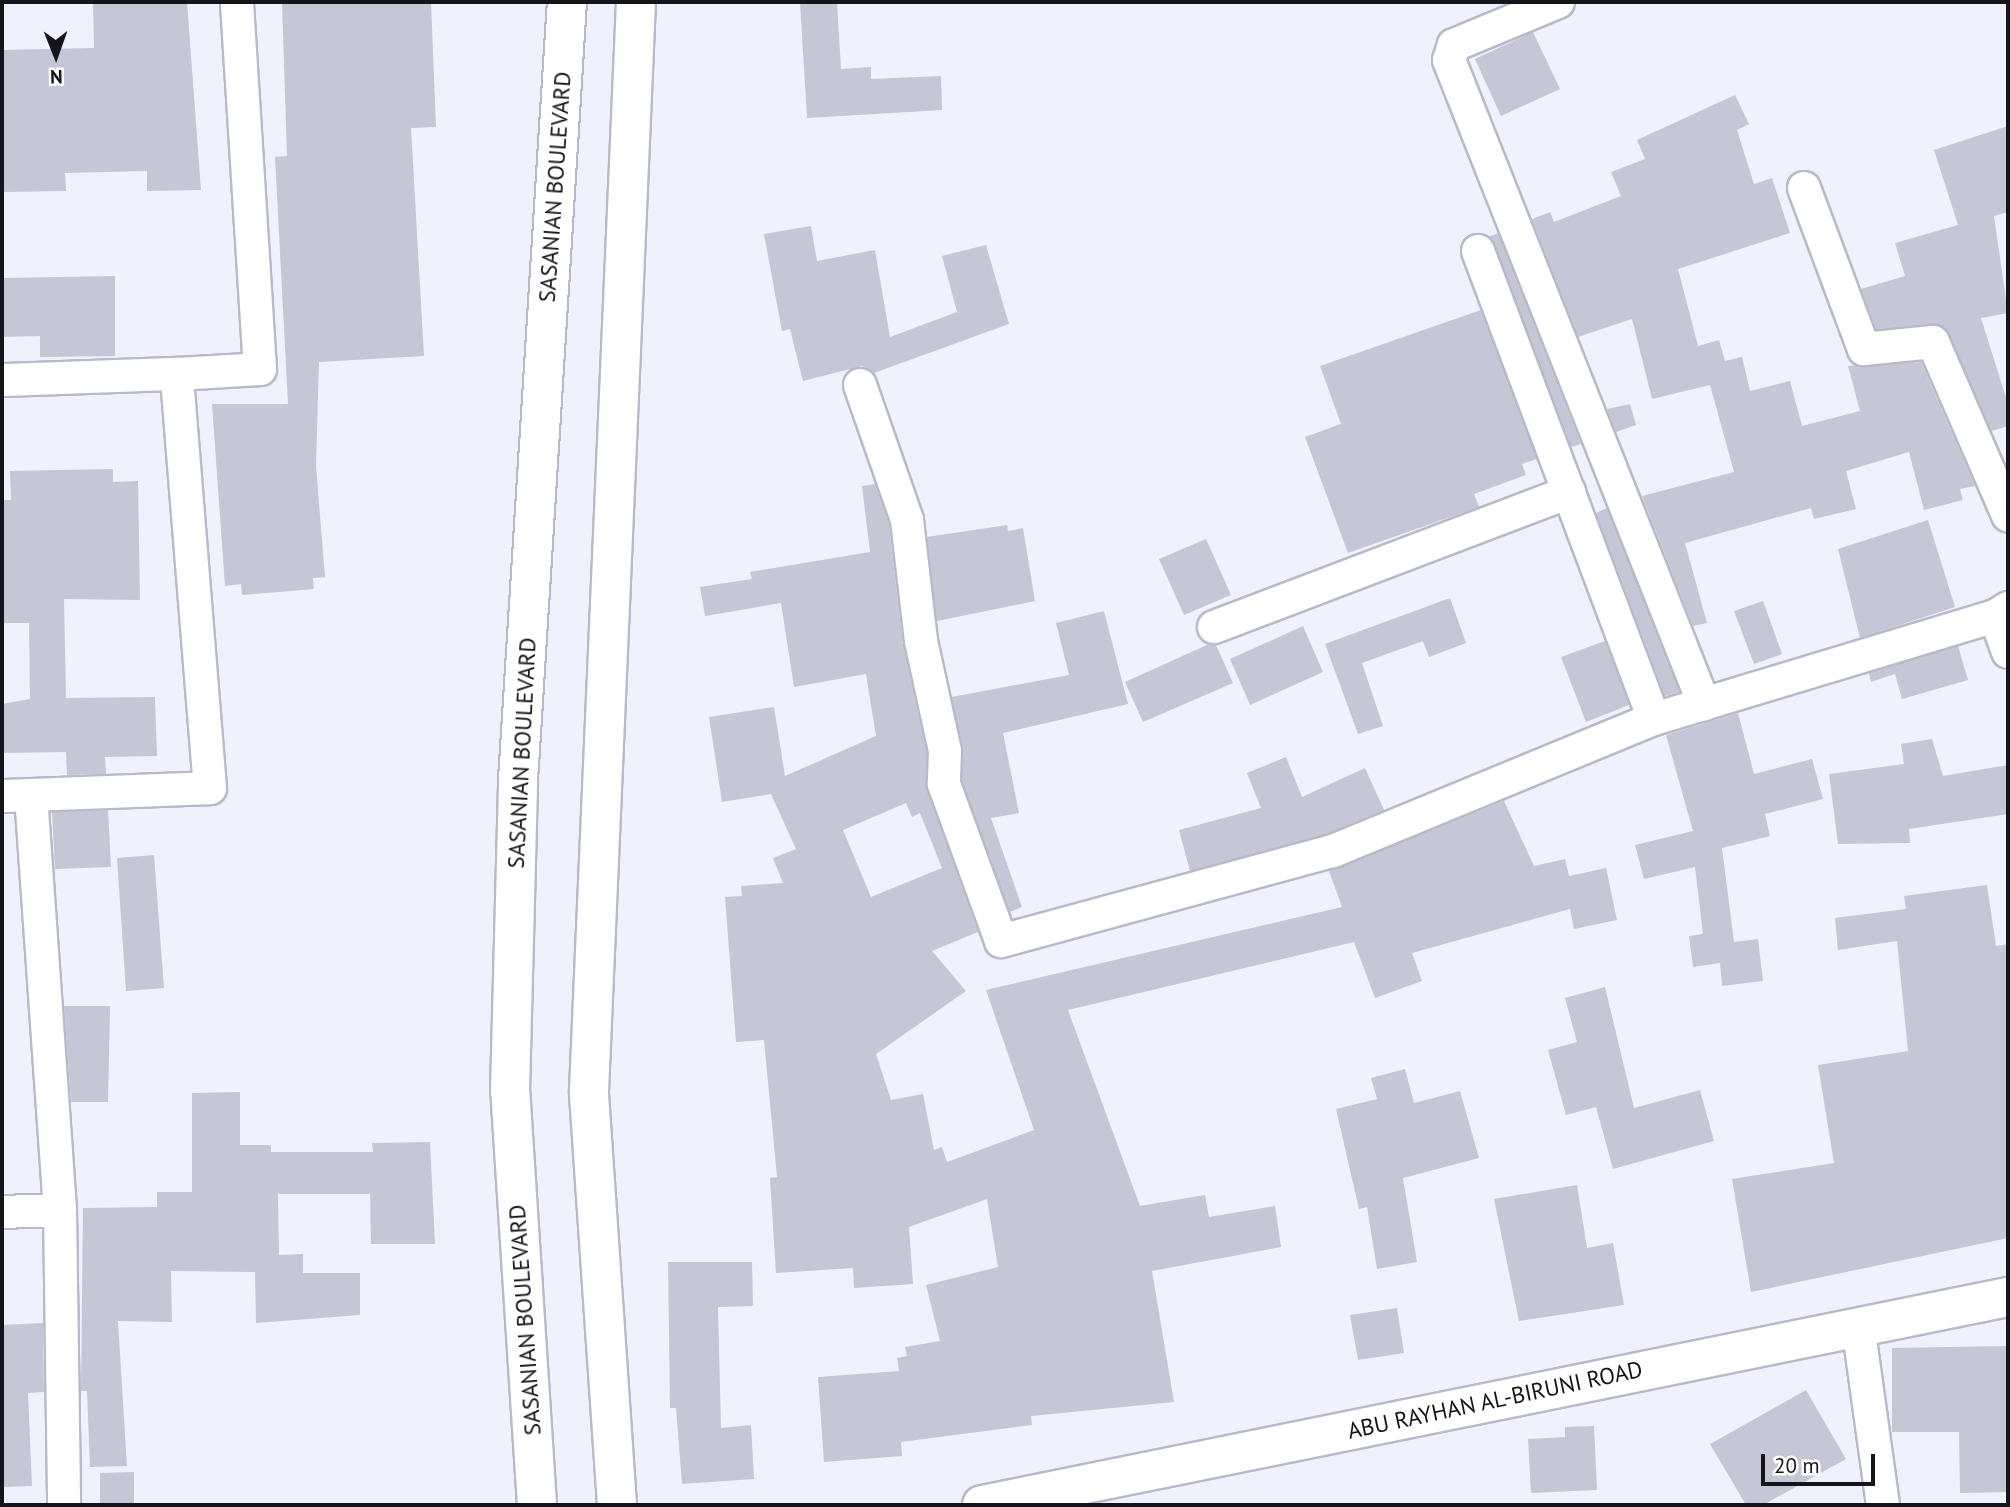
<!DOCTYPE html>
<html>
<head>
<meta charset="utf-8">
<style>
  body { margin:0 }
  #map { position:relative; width:2010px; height:1507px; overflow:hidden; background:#eff1fe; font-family:"PT Sans",sans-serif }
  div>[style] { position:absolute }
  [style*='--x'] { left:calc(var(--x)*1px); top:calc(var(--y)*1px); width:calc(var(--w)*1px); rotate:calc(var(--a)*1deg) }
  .building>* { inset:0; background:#c5c6d6 }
  .roads { filter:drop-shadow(2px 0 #b8bac9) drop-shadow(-2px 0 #b8bac9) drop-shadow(0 2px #b8bac9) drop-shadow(0 -2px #b8bac9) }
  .street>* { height:32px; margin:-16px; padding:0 16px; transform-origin:16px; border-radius:16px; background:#fff }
  .secondary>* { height:38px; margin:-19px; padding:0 19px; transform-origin:19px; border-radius:19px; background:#fff }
  .highway>* { height:38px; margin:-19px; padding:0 19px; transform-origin:19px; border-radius:19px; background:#fff }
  span { translate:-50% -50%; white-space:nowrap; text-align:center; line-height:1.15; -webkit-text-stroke:7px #fff; paint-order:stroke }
  .street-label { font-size:23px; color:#14141a }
  .frame { position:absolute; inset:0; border:4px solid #14141a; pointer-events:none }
  .north { position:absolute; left:21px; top:21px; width:70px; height:70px; -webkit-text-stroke:5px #fff; paint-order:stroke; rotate:179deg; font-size:19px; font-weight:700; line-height:28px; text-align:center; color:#14141a }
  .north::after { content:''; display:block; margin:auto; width:24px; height:32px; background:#14141a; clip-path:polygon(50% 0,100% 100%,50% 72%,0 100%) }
  .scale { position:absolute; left:1761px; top:1454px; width:114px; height:32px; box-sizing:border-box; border:4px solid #14141a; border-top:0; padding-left:9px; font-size:21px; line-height:24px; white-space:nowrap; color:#14141a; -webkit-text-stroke:5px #fff; paint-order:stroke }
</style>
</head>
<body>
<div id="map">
  <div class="building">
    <div style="clip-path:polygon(93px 2px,187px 2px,201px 190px,147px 191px,147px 171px,65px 173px,66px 191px,2px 192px,2px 50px,94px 48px)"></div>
    <div style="clip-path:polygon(282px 2px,431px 2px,436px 127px,411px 128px,424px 356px,319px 362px,316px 466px,325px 577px,313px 578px,314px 589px,242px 595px,241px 584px,225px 586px,212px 404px,288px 404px,275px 157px,287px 156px)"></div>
    <div style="clip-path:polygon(800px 2px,837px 2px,841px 69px,871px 67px,871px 79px,941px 76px,942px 110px,807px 118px)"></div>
    <div style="clip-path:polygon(1533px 32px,1560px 89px,1501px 116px,1475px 59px)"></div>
    <div style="clip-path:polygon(1735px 95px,1749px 124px,1737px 130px,1754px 184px,1772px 178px,1790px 233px,1678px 269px,1698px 346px,1719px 340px,1725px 361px,1742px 357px,1750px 391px,1790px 381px,1802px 426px,1860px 411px,1848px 366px,1921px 362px,1975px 486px,1960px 489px,1963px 500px,1924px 510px,1909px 452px,1846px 471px,1856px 509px,1814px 519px,1811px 508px,1685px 543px,1707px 623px,1693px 626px,1642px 496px,1734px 472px,1710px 385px,1652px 399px,1632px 319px,1578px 337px,1532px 219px,1550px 212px,1554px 222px,1621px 196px,1611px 172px,1645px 159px,1637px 140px)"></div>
    <div style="clip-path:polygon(2008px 126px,2008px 212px,1994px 216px,2008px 313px,1981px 318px,2008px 404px,2008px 426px,1992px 431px,1943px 327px,1876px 329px,1861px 289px,1905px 276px,1895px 243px,1958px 225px,1934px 150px)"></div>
    <div style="clip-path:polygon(811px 226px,817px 261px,875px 250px,890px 337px,957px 312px,942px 256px,986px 245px,1009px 324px,874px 373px,862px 366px,803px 381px,790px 329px,782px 331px,764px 234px)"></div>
    <div style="clip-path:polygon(1498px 233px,1581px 444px,1571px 447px,1489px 237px)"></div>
    <div style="clip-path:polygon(115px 276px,115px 356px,40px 357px,40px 336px,2px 337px,2px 278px)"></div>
    <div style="clip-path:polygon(1481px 310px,1537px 459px,1522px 464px,1526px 475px,1474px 494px,1479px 507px,1348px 553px,1305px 437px,1341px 424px,1320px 366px)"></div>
    <div style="clip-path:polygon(1630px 404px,1636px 425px,1616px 432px,1607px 409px)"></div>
    <div style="clip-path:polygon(113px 469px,113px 482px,138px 481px,140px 600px,64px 599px,66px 698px,155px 697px,157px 756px,105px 757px,106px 774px,67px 775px,66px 752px,2px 753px,2px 704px,30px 699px,29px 623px,2px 623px,2px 500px,11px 500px,10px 471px)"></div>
    <div style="clip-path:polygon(evenodd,875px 484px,889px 524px,903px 645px,927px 753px,927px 790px,978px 932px,932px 951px,966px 991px,876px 1054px,891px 1100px,923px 1094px,934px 1150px,942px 1147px,947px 1162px,1034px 1130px,986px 990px,1342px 907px,1329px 871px,1504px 801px,1534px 866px,1565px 859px,1569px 876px,1606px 868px,1617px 920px,1574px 929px,1570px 909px,1412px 953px,1422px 981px,1375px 998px,1354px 942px,1068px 1010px,1140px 1206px,1205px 1195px,1209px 1217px,1275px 1206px,1281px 1247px,1152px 1271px,1174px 1402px,1031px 1416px,1032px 1425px,901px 1442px,902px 1456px,824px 1462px,818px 1377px,899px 1371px,897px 1358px,907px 1356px,905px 1347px,940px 1341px,926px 1285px,998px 1267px,987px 1199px,909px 1227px,913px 1284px,854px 1288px,853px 1268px,776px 1273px,770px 1178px,777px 1177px,764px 1040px,736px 1042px,725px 897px,742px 896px,741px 886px,783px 883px,773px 858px,796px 849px,771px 794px,722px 802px,709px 717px,774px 707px,785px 776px,876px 736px,866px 674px,794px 687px,781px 603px,705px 616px,700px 587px,752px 579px,750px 572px,870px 552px,862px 486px,875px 484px,906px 803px,912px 817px,920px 813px,942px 868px,871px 897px,843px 830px,906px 803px)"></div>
    <div style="clip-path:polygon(1607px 508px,1680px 692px,1665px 696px,1596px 513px)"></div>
    <div style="clip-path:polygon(1928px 520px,1955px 607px,1860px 638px,1838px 549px)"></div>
    <div style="clip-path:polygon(1007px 525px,1008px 531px,1023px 528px,1035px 601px,937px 621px,927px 537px)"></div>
    <div style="clip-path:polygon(1206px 539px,1231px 595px,1184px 615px,1159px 559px)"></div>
    <div style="clip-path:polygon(1450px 598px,1466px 643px,1429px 657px,1423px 641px,1362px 663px,1383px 726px,1358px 734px,1325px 644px)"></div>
    <div style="clip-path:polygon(1763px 601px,1782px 654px,1754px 664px,1734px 611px)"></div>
    <div style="clip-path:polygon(1104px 611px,1128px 704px,1003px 733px,1019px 813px,991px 818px,1022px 907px,1010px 912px,962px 781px,952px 697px,1069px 675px,1056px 623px)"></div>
    <div style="clip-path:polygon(1303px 626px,1323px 672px,1250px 705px,1230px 659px)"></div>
    <div style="clip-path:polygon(1605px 641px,1629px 705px,1586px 722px,1561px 657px)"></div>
    <div style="clip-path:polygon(1209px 644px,1216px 645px,1233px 683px,1143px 722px,1125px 682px)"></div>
    <div style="clip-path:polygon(1958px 646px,1968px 680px,1902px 699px,1895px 674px,1871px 682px,1869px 673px)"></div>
    <div style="clip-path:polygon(1738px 713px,1754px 774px,1812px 759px,1823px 799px,1765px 814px,1770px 836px,1722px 848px,1734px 942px,1758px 939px,1763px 981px,1722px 986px,1720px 963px,1693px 967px,1689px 936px,1703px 934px,1695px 867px,1644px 879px,1635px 845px,1693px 831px,1666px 735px)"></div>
    <div style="clip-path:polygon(1932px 739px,1943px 776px,2008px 765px,2008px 814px,1909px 829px,1910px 843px,1838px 844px,1829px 774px,1904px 764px,1901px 744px)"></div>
    <div style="clip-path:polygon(1286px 757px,1302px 797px,1365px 768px,1384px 810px,1327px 834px,1190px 871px,1179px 830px,1261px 808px,1247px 773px)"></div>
    <div style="clip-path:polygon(108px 810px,111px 867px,55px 869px,52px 812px)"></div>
    <div style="clip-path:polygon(154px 855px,164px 988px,126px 991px,117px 858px)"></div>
    <div style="clip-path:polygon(1987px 885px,1996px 946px,2008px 944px,2008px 1238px,1751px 1292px,1732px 1179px,1834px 1163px,1818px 1065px,1908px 1051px,1897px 941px,1838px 950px,1835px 918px,1906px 909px,1904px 896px)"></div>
    <div style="clip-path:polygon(1605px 987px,1634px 1108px,1700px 1090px,1714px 1141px,1613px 1169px,1596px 1107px,1566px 1115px,1548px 1050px,1577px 1042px,1565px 998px)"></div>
    <div style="clip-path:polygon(64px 1006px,110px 1006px,108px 1102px,71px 1102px)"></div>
    <div style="clip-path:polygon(1405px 1069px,1414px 1103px,1460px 1091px,1479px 1158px,1403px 1178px,1417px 1262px,1377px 1269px,1367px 1207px,1359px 1209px,1336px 1109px,1377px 1099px,1371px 1078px)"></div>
    <div style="clip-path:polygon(240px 1092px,240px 1145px,271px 1145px,271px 1152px,373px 1152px,372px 1143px,430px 1142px,435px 1244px,371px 1244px,370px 1194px,278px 1194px,279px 1255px,303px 1254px,303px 1273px,360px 1273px,360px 1315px,256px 1323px,255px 1272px,171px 1271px,172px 1322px,118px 1321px,127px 1466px,90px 1467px,87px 1391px,81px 1391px,83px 1208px,157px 1207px,157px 1192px,192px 1192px,192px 1093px)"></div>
    <div style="clip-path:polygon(1577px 1185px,1587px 1248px,1613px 1243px,1624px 1305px,1519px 1321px,1494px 1199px)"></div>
    <div style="clip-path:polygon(668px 1262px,752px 1262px,753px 1306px,718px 1307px,721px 1428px,751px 1425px,754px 1479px,682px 1484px,676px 1408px,670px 1408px)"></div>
    <div style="clip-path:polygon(1397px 1308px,1404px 1353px,1358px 1360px,1350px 1315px)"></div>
    <div style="clip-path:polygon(43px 1323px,44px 1392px,28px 1393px,32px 1486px,2px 1487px,2px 1325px)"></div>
    <div style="clip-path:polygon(2008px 1346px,2008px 1492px,1960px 1493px,1959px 1432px,1892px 1432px,1892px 1348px)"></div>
    <div style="clip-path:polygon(1806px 1390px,1846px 1459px,1763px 1505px,1746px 1505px,1710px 1444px)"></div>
    <div style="clip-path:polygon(1594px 1426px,1597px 1490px,1531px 1493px,1528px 1439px,1565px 1437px,1565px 1427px)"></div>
    <div style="clip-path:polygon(134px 1472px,134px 1505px,100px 1505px,100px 1473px)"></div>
  </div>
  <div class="roads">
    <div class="street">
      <div style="--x:1558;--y:2;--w:113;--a:157.5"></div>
      <div style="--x:1454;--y:45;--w:16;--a:108"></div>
      <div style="--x:1449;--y:60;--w:693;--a:68.4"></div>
      <div style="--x:1804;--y:188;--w:172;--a:69.6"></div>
      <div style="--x:1864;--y:349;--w:69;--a:-5.8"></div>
      <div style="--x:1933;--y:342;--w:189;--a:66.6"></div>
      <div style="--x:1478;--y:251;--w:500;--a:69.4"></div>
      <div style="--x:2;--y:380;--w:175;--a:-2"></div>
      <div style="--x:860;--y:385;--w:143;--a:70.8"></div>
      <div style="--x:907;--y:520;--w:122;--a:83.4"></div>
      <div style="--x:921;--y:641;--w:113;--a:77.7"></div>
      <div style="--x:945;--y:751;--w:33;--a:92"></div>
      <div style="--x:944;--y:784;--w:167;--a:70"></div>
      <div style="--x:1001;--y:941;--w:344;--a:-15.2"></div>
      <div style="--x:1333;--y:851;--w:347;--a:-22.4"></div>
      <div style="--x:1654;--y:719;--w:356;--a:-16.8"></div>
      <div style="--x:2008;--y:608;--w:15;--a:148"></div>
      <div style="--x:1995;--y:616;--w:38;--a:70"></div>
      <div style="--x:1214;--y:627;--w:380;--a:-20.8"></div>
      <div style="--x:31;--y:795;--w:416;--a:86"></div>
      <div style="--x:60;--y:1210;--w:295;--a:89.2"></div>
      <div style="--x:2;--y:796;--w:208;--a:-2.2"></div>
      <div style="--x:210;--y:788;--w:415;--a:-94.6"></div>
      <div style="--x:177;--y:374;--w:83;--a:-3.4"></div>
      <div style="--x:260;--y:369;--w:368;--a:-93.6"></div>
      <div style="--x:2;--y:1212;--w:58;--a:-2"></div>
      <div style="--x:1858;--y:1325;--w:182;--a:82.1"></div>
    </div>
    <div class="secondary">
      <div style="--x:982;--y:1505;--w:1047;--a:-11.46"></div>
    </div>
    <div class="highway">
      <div style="--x:537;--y:1505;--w:415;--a:-93.7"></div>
      <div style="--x:510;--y:1091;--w:311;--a:-88.5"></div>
      <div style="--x:518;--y:780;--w:780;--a:-86.4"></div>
      <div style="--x:617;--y:1505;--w:415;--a:-93.9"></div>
      <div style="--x:589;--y:1091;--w:1090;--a:-87.53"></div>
    </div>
  </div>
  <div class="street-label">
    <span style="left:555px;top:187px;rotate:-86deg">SASANIAN BOULEVARD</span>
    <span style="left:522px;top:753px;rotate:-87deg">SASANIAN BOULEVARD</span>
    <span style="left:525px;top:1320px;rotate:-94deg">SASANIAN BOULEVARD</span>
    <span style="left:1495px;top:1400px;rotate:-12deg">ABU RAYHAN AL-BIRUNI ROAD</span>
  </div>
  <div class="frame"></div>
  <div class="north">N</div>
  <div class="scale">20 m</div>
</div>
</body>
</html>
